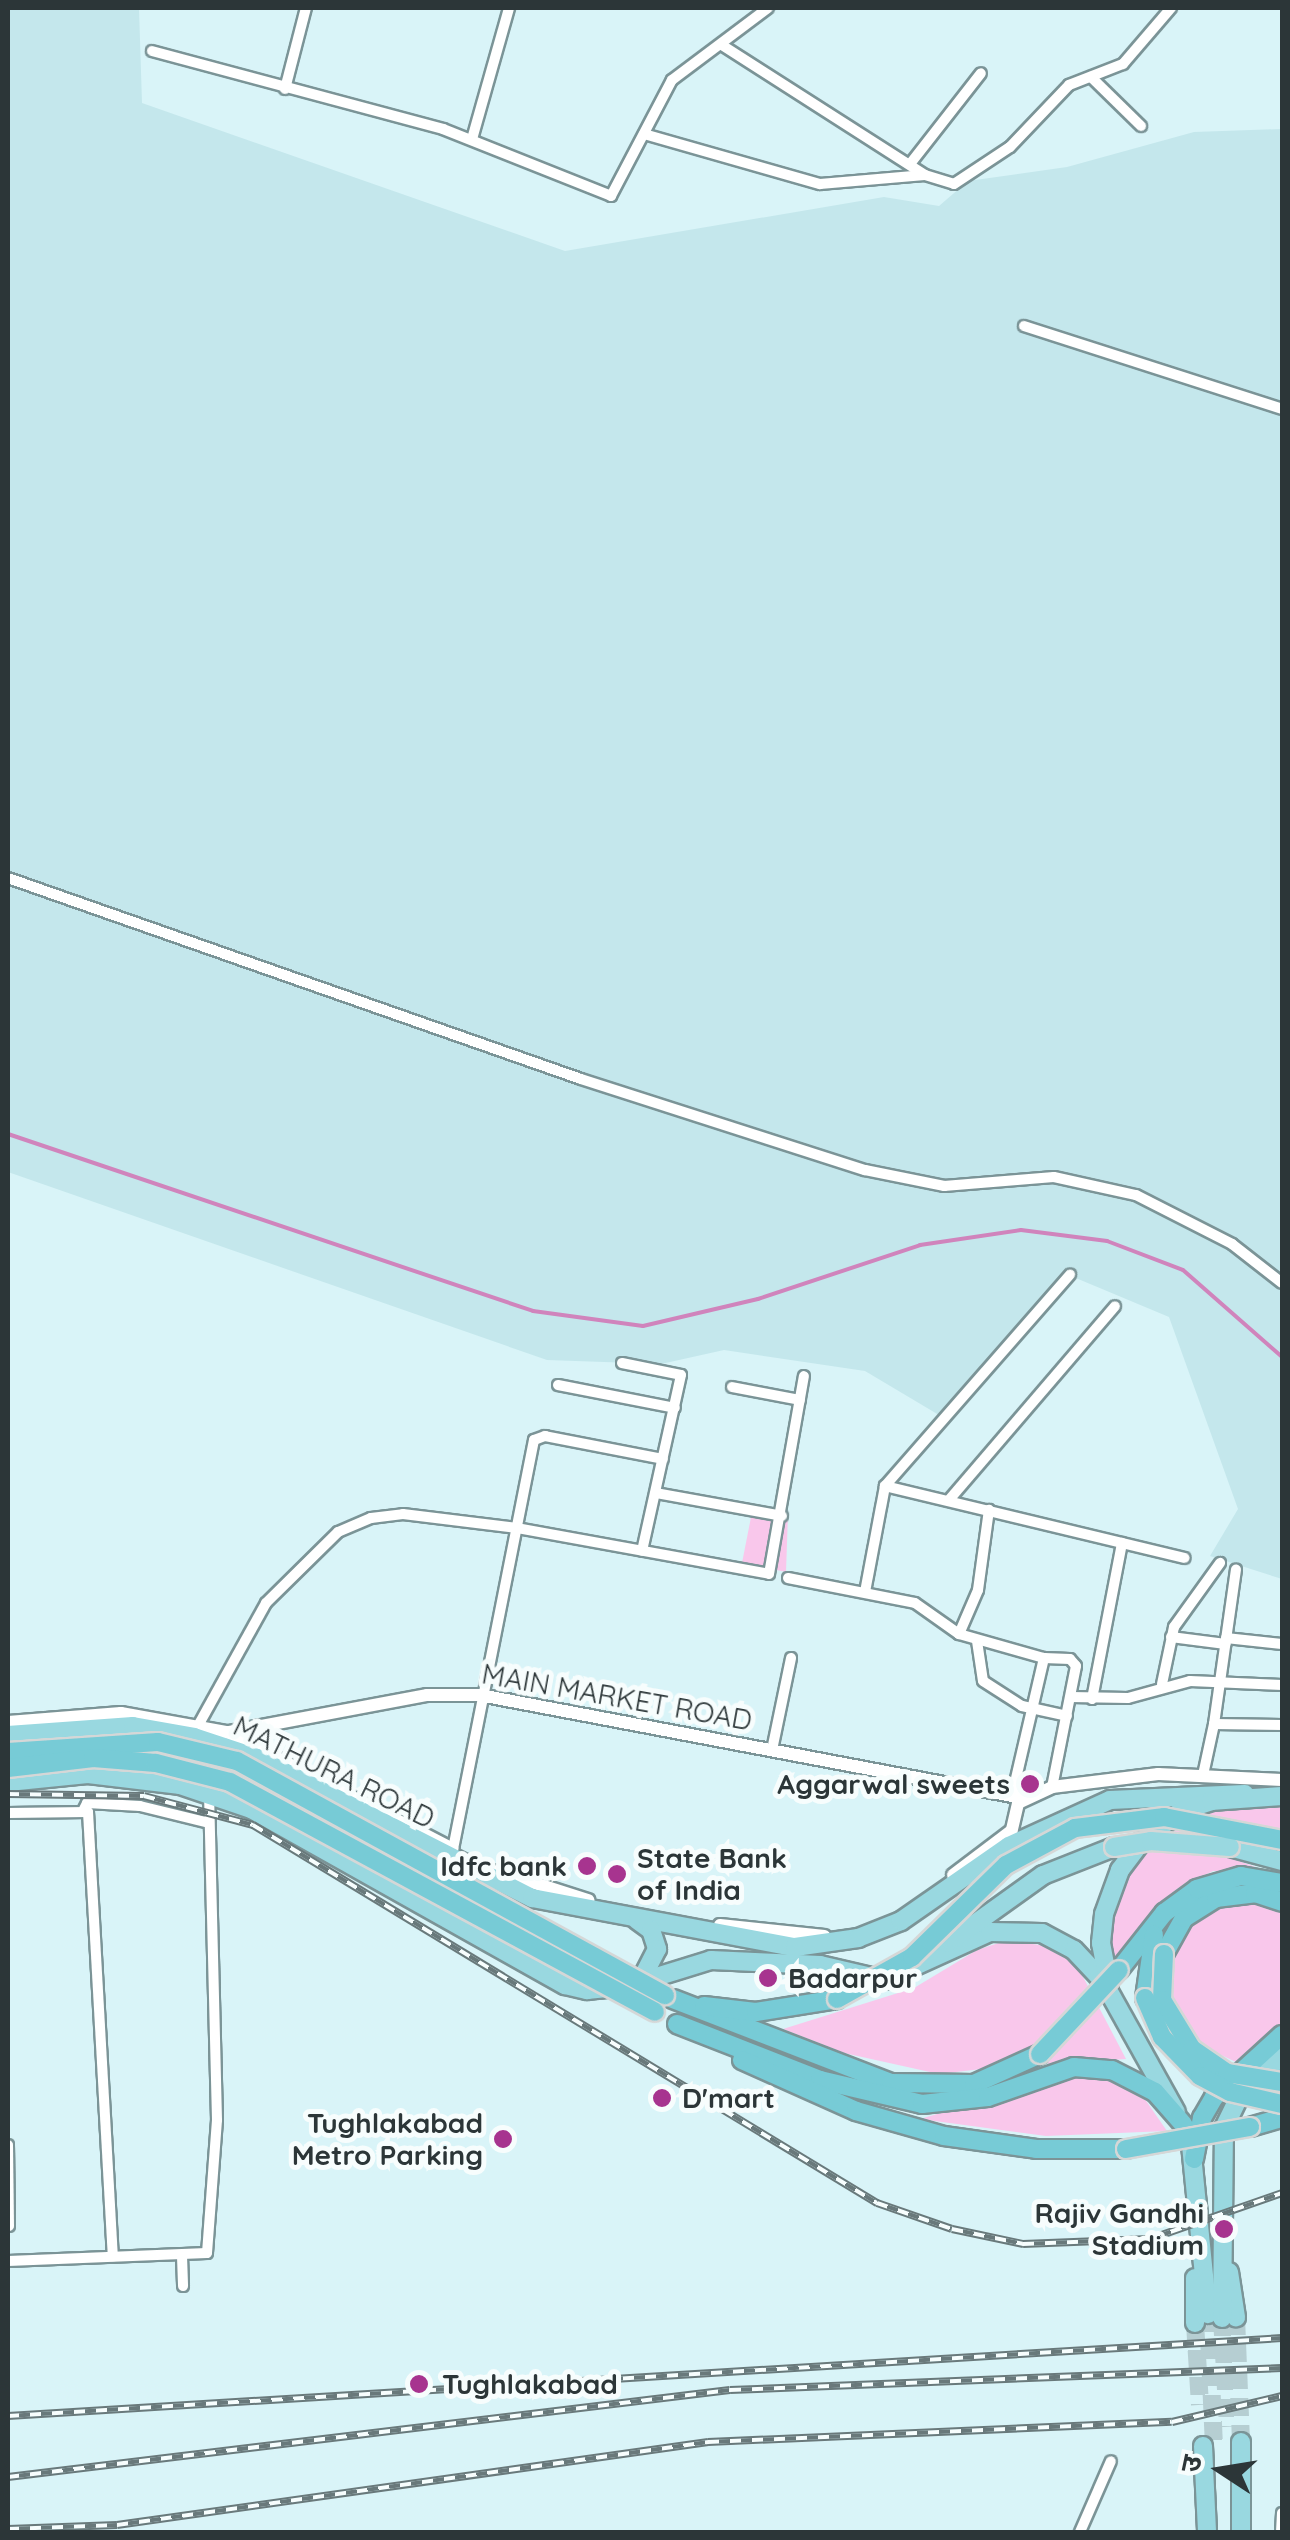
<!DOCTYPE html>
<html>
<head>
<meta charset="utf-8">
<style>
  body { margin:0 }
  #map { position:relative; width:1290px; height:2540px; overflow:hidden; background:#d9f4f8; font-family:Quicksand,"Noto Sans Devanagari",sans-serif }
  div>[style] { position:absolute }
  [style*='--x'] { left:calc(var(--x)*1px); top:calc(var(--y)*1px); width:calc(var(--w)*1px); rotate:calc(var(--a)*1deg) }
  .built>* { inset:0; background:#c4e7ec }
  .green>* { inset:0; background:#f9c7eb }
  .stream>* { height:4px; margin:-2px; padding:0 2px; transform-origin:2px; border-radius:2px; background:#d084bc }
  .primary-tunnel>* { height:18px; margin-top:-9px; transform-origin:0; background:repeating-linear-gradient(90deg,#b6ced2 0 18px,transparent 0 27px) }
  .roads { filter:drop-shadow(2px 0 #7b9497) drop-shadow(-2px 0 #7b9497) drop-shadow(0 2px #7b9497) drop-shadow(0 -2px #7b9497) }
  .minor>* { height:10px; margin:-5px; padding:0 5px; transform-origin:5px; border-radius:5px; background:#fff }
  .tertiary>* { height:12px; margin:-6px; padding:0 6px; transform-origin:6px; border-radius:6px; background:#fff }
  .primary>* { height:18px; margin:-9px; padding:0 9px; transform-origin:9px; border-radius:9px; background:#99d8e0 }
  .trunk>* { height:18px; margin:-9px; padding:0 9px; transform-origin:9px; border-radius:9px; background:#77cbd6 }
  .rail>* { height:8px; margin-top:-4px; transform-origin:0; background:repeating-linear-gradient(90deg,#f7fdfd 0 11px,#69797b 0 22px); box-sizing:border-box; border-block:2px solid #69797b }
  .bridges { filter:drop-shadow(2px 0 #d5d7d7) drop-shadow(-2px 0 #d5d7d7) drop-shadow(0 2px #d5d7d7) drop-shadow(0 -2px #d5d7d7) }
  .primary-bridge>* { height:18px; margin:-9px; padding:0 9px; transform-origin:9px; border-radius:9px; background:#99d8e0 }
  .trunk-bridge>* { height:18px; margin:-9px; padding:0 9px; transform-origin:9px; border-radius:9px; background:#77cbd6 }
  .dots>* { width:28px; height:28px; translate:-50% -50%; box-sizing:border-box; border:5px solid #f7fdfd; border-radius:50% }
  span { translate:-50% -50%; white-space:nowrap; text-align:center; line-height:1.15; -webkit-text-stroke:10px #f7fdfd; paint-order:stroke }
  .street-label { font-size:28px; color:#2c3638 }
  .poi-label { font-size:28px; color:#2c3638; font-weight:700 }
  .right { translate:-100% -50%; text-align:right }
  .left { translate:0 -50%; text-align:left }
  .frame { position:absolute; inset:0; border:10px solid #2c3638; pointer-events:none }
  .north { position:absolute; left:1170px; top:2420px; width:100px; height:100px; -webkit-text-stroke:8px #f7fdfd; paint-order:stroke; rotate:282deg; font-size:28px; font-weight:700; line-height:40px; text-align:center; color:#2c3638 }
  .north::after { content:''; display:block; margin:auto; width:35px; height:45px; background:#2c3638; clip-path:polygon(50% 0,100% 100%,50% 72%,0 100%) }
</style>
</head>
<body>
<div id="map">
  <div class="built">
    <div style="clip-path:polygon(8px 8px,139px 8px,142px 103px,565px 251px,884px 197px,939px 206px,968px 181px,1067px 167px,1194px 132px,1282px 129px,1282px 1579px,1210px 1556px,1238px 1509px,1169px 1317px,1071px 1276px,949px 1421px,865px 1371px,724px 1350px,661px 1364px,547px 1360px,8px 1172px)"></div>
  </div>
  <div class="green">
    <div style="clip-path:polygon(753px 1507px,788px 1514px,786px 1572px,742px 1563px)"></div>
    <div style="clip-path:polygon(1282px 1804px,1282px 1854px,1230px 1838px,1225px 1856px,1264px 1870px,1213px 1871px,1177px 1889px,1112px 1968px,1108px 1927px,1136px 1857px,1172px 1826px,1203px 1810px)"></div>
    <div style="clip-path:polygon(1260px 1902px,1282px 1911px,1282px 2027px,1238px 2063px,1204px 2047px,1174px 2013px,1169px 1959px,1190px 1923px,1222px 1904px)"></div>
    <div style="clip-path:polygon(1008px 1940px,1058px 1948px,1081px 1973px,1126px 2059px,1048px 2064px,1038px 2046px,990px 2068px,939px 2074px,844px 2053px,783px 2029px,914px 1988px,977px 1950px)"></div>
    <div style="clip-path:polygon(1068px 2076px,1119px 2081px,1142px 2095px,1167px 2131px,1046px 2136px,920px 2119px)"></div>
  </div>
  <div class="stream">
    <div style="--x:8;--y:1134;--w:554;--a:18.63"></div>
    <div style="--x:533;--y:1311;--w:111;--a:7.8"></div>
    <div style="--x:643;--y:1326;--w:118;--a:-13.2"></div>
    <div style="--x:758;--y:1299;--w:171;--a:-18.4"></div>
    <div style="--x:920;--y:1245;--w:102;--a:-8.4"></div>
    <div style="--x:1021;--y:1230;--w:87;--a:7.3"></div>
    <div style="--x:1107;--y:1241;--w:81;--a:20.9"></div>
    <div style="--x:1183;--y:1270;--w:132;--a:41.3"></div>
  </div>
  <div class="primary-tunnel">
    <div style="--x:1208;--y:2314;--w:133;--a:87.4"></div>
    <div style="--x:1236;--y:2317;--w:125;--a:87.7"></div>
    <div style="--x:1222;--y:2318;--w:109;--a:86.8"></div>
    <div style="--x:1195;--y:2323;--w:82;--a:86.5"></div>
  </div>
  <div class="roads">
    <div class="minor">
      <div style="--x:152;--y:51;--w:301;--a:15"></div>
      <div style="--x:443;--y:129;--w:181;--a:21.7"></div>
      <div style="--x:611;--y:196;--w:131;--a:-62.3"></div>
      <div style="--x:672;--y:80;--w:120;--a:-36.9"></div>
      <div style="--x:1091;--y:77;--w:70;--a:44.4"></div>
      <div style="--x:285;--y:89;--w:84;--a:-75.5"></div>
      <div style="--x:644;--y:134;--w:183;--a:15.9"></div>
      <div style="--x:820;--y:184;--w:105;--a:-4.9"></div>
      <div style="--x:925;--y:175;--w:241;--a:-147.4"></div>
      <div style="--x:472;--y:139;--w:136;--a:-74.2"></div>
      <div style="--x:910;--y:164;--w:115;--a:-52"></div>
      <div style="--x:925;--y:175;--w:30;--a:17"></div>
      <div style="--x:954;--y:184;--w:67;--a:-33.5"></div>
      <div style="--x:1010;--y:147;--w:86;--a:-46.4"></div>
      <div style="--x:1069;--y:85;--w:58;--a:-21.3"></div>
      <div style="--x:1123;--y:64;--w:74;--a:-49.4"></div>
      <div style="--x:1024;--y:326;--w:271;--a:17.8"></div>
      <div style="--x:8;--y:878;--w:607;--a:19.33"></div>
      <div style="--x:581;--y:1079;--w:298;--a:17.8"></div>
      <div style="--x:865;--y:1170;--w:81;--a:11.4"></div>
      <div style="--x:944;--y:1186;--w:110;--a:-4.7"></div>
      <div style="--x:1054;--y:1177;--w:84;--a:12.4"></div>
      <div style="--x:1136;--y:1195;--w:108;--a:27"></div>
      <div style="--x:1232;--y:1244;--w:63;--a:38"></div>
      <div style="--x:622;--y:1363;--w:60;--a:11.5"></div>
      <div style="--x:681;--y:1375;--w:180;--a:102.5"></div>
      <div style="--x:558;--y:1385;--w:119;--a:11.1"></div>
      <div style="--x:732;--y:1387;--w:69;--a:10.8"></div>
      <div style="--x:885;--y:1486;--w:308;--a:13.5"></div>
      <div style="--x:656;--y:1493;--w:128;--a:10.3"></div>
      <div style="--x:949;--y:1500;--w:255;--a:-49.4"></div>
      <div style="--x:788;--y:1578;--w:129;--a:11.1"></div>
      <div style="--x:915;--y:1603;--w:54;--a:35.2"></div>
      <div style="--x:959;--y:1634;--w:88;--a:15.8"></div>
      <div style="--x:1044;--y:1658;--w:142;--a:103.1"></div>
      <div style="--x:865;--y:1592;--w:108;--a:-79.3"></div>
      <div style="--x:885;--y:1486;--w:281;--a:-48.8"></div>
      <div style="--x:959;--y:1634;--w:48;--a:-66.6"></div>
      <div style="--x:978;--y:1590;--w:81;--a:-82.2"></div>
      <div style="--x:1171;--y:1637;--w:55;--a:7.3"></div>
      <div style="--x:1226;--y:1638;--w:56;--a:6.1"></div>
      <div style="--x:977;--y:1641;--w:40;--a:81.5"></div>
      <div style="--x:983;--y:1681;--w:46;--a:32.7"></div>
      <div style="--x:1022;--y:1706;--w:46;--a:12.5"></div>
      <div style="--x:1044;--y:1658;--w:26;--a:2"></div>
      <div style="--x:1070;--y:1659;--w:9;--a:49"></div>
      <div style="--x:1076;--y:1666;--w:123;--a:101.2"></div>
      <div style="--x:1162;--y:1684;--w:58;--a:-78.1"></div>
      <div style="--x:1174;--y:1627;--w:79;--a:-54.3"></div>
      <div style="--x:1071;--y:1697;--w:57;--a:1"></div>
      <div style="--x:1128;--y:1698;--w:64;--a:-15.3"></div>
      <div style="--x:1190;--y:1681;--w:92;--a:2.5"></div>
      <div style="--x:1092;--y:1699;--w:159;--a:-79.1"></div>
      <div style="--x:199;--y:1724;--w:138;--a:-61"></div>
      <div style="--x:266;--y:1603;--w:101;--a:-44.6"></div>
      <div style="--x:338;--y:1532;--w:36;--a:-23"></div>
      <div style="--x:371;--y:1518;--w:32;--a:-7"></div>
      <div style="--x:403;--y:1514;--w:115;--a:7"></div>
      <div style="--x:517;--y:1528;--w:256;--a:10.3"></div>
      <div style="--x:769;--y:1574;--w:201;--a:-80"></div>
      <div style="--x:1214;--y:1724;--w:156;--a:-81.9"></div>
      <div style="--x:772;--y:1750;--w:94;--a:-78.3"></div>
      <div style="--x:1203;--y:1775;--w:52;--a:-77.8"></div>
      <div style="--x:1214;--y:1724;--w:68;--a:0.8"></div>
      <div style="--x:84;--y:1809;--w:7;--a:-63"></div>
      <div style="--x:87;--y:1803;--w:53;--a:3.2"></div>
      <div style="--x:140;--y:1806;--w:71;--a:13.8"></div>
      <div style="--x:8;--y:1813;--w:80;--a:-0.7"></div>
      <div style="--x:88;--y:1812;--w:445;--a:86.8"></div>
      <div style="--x:453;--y:1849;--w:417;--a:-78.8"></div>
      <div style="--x:534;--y:1440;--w:12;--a:-20"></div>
      <div style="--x:545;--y:1436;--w:120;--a:11"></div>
      <div style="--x:8;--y:2145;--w:81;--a:89.3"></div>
      <div style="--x:182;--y:2256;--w:30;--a:88"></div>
      <div style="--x:8;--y:2261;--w:199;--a:-2.3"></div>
      <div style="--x:207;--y:2253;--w:133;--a:-85.7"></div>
      <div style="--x:217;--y:2120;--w:325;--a:-91.4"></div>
      <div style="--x:1080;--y:2532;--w:77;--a:-66.4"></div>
      <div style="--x:1281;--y:2532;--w:19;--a:-87"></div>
    </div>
    <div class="tertiary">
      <div style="--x:8;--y:1722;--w:113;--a:-4.6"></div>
      <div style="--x:121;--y:1713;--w:108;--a:10.2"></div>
      <div style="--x:227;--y:1732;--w:254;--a:27.4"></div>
      <div style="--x:224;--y:1733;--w:207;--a:-10.6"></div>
      <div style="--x:427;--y:1695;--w:53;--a:0"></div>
      <div style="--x:480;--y:1695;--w:553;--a:10.74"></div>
      <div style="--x:1010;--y:1838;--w:36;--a:-77"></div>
      <div style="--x:1018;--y:1803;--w:38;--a:-25"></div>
      <div style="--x:1052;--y:1787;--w:107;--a:-7"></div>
      <div style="--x:1158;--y:1774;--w:124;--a:2.8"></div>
      <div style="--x:497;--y:1871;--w:96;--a:17.7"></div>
      <div style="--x:953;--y:1875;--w:73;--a:-37.2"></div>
      <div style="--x:720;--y:1925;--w:105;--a:6"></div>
    </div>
    <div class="primary">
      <div style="--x:8;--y:1735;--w:125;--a:-4.1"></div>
      <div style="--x:133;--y:1726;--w:62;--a:10.2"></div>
      <div style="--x:194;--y:1737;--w:66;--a:18.4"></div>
      <div style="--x:257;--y:1758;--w:309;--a:27"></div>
      <div style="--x:532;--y:1898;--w:268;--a:10.6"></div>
      <div style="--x:795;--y:1947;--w:64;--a:-8.1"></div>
      <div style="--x:858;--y:1938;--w:46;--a:-21.6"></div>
      <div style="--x:901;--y:1921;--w:131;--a:-34.8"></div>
      <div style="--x:1009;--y:1846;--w:111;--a:-24.5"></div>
      <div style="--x:1110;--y:1800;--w:135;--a:-2.5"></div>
      <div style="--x:8;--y:1782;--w:80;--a:-5.7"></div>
      <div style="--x:88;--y:1774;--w:93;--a:6.8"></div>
      <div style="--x:180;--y:1785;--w:75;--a:18.7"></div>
      <div style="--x:251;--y:1809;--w:360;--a:29.3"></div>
      <div style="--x:565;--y:1985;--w:23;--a:13"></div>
      <div style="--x:587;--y:1990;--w:40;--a:-5.7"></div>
      <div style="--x:627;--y:1986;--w:88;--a:-17.2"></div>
      <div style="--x:711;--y:1960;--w:109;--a:2.6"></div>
      <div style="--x:820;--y:1965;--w:66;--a:13.2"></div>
      <div style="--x:884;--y:1980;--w:116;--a:-24.4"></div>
      <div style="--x:990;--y:1932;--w:52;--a:1.1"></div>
      <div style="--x:1042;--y:1933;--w:36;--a:28"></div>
      <div style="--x:1074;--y:1950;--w:42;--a:46.9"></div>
      <div style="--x:1103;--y:1981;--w:150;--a:60.9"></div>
      <div style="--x:1230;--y:1847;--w:54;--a:15.1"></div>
      <div style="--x:637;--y:1920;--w:17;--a:36"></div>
      <div style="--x:651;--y:1930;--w:20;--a:72"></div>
      <div style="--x:657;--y:1949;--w:35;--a:117"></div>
      <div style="--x:948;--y:1943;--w:117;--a:-35.6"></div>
      <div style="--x:1043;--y:1875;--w:76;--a:-21.5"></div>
      <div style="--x:1109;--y:1985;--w:43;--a:-100.8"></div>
      <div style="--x:1101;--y:1943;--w:29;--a:-84"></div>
      <div style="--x:1104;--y:1914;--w:47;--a:-70"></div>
      <div style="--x:1120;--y:1870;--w:36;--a:-53"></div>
      <div style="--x:1142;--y:1841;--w:49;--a:-37.6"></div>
      <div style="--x:1181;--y:1811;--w:32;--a:-18"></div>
      <div style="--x:1211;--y:1801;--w:71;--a:-4"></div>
      <div style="--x:1191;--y:2145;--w:170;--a:84.3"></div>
      <div style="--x:1229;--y:2272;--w:46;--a:81.2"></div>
      <div style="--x:1195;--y:2278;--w:45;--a:90"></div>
      <div style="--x:1222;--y:2318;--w:190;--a:-89.4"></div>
      <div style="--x:1224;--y:2128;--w:41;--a:-64.1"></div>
      <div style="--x:1242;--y:2091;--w:53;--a:-41.2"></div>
      <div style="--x:1203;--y:2446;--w:86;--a:87.3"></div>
      <div style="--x:1241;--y:2532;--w:90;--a:-90"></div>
    </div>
    <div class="trunk">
      <div style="--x:1164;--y:1954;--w:41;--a:-60.9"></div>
      <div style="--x:1184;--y:1918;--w:38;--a:-32"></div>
      <div style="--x:1216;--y:1898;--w:39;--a:-7"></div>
      <div style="--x:1255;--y:1893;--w:28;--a:18"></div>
      <div style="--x:1119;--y:1970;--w:73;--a:-51.7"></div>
      <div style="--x:1164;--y:1913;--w:41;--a:-36"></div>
      <div style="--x:1197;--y:1889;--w:46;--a:-16.5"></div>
      <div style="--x:1241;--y:1876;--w:42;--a:9.7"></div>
      <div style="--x:1145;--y:1998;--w:64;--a:-81.9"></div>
      <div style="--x:673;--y:1999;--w:234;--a:21.1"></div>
      <div style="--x:891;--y:2083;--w:83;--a:0.7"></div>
      <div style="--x:974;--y:2084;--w:72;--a:-24.4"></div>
      <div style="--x:704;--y:2006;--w:52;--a:6.6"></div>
      <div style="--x:756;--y:2012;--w:82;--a:-9.1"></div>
      <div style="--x:677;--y:2024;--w:154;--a:21.4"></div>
      <div style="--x:820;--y:2080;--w:105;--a:13.2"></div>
      <div style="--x:922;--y:2104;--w:66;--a:-6.1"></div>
      <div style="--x:988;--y:2097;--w:91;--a:-19.2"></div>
      <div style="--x:1074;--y:2067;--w:38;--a:5"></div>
      <div style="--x:1112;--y:2070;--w:48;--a:27.1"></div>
      <div style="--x:1155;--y:2092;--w:43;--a:48.8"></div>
      <div style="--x:742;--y:2060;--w:125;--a:24.1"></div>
      <div style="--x:856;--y:2111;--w:91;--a:15.9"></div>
      <div style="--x:944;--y:2136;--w:93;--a:8"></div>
      <div style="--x:1036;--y:2149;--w:90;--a:0"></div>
      <div style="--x:1250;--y:2127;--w:33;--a:-16"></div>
      <div style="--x:1194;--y:2159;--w:42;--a:-79"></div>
      <div style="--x:1202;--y:2118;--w:24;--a:-60"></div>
      <div style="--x:1214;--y:2097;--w:92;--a:-42.4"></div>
    </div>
  </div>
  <div class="rail">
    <div style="--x:8;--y:1794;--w:136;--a:0.8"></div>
    <div style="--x:144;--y:1796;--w:113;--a:14.9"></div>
    <div style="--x:253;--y:1825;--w:730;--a:31.21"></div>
    <div style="--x:877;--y:2203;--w:79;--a:19.1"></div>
    <div style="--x:952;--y:2229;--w:73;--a:11.9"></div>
    <div style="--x:1023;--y:2244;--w:127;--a:-2.3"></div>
    <div style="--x:1150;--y:2239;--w:140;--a:-19.2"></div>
    <div style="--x:8;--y:2416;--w:1276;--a:-3.5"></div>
    <div style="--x:8;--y:2477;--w:727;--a:-6.87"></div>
    <div style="--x:730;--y:2390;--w:552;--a:-2.28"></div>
    <div style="--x:8;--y:2529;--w:109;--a:-2.1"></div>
    <div style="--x:117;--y:2525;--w:597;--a:-7.99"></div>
    <div style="--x:708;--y:2442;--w:464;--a:-2.5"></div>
    <div style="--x:1172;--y:2422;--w:113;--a:-13.3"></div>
  </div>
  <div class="bridges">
    <div class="primary-bridge">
      <div style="--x:1114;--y:1847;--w:37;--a:-9"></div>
      <div style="--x:1151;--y:1841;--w:79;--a:4.3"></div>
    </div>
    <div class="trunk-bridge">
      <div style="--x:8;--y:1752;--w:150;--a:-3.8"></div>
      <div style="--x:158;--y:1742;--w:81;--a:13.5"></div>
      <div style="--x:237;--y:1761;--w:488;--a:28.7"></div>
      <div style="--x:8;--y:1768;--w:86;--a:-6.7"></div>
      <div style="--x:93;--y:1758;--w:63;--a:4.5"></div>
      <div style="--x:156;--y:1763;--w:76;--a:14.4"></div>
      <div style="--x:230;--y:1782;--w:483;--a:28.4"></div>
      <div style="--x:1164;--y:1954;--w:46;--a:92.5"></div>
      <div style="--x:1162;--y:2000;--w:57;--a:58.5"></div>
      <div style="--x:1192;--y:2049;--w:42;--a:34.4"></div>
      <div style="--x:1227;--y:2073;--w:56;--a:9.3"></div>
      <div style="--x:1145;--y:1998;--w:43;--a:66.4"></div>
      <div style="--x:1162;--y:2037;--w:54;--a:45.7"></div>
      <div style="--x:1200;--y:2076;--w:34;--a:28"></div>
      <div style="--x:1230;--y:2092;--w:53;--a:13"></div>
      <div style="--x:837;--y:1999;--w:86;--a:-29.2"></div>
      <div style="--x:912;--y:1957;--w:132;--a:-44.4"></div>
      <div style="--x:1006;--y:1865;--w:78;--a:-28.2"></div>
      <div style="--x:1075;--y:1828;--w:90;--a:-7"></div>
      <div style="--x:1164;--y:1817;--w:120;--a:11"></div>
      <div style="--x:1040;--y:2054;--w:115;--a:-46.8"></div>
      <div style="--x:1126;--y:2149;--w:126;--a:-10.1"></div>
    </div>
  </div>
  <div class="dots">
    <div style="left:1030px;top:1784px;background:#a7348f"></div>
    <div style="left:587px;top:1866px;background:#a7348f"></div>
    <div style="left:617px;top:1874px;background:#a7348f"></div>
    <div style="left:768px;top:1978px;background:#a7348f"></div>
    <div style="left:662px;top:2098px;background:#a7348f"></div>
    <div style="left:503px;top:2139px;background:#a7348f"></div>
    <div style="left:1224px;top:2229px;background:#a7348f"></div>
    <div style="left:419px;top:2384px;background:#a7348f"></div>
  </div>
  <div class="street-label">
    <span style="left:617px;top:1697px;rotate:10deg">MAIN MARKET ROAD</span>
    <span style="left:334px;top:1772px;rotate:26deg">MATHURA ROAD</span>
  </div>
  <div class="poi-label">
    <span class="right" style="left:1010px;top:1784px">Aggarwal sweets</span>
    <span class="left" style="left:637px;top:1874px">State Bank<br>of India</span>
    <span class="right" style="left:567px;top:1866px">Idfc bank</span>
    <span class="left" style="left:788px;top:1978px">Badarpur</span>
    <span class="left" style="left:682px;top:2098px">D'mart</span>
    <span class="right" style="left:483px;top:2139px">Tughlakabad<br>Metro Parking</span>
    <span class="right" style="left:1204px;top:2229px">Rajiv Gandhi<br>Stadium</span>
    <span class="left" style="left:442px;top:2384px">Tughlakabad</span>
  </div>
  <div class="frame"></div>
  <div class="north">उ</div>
</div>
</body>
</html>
